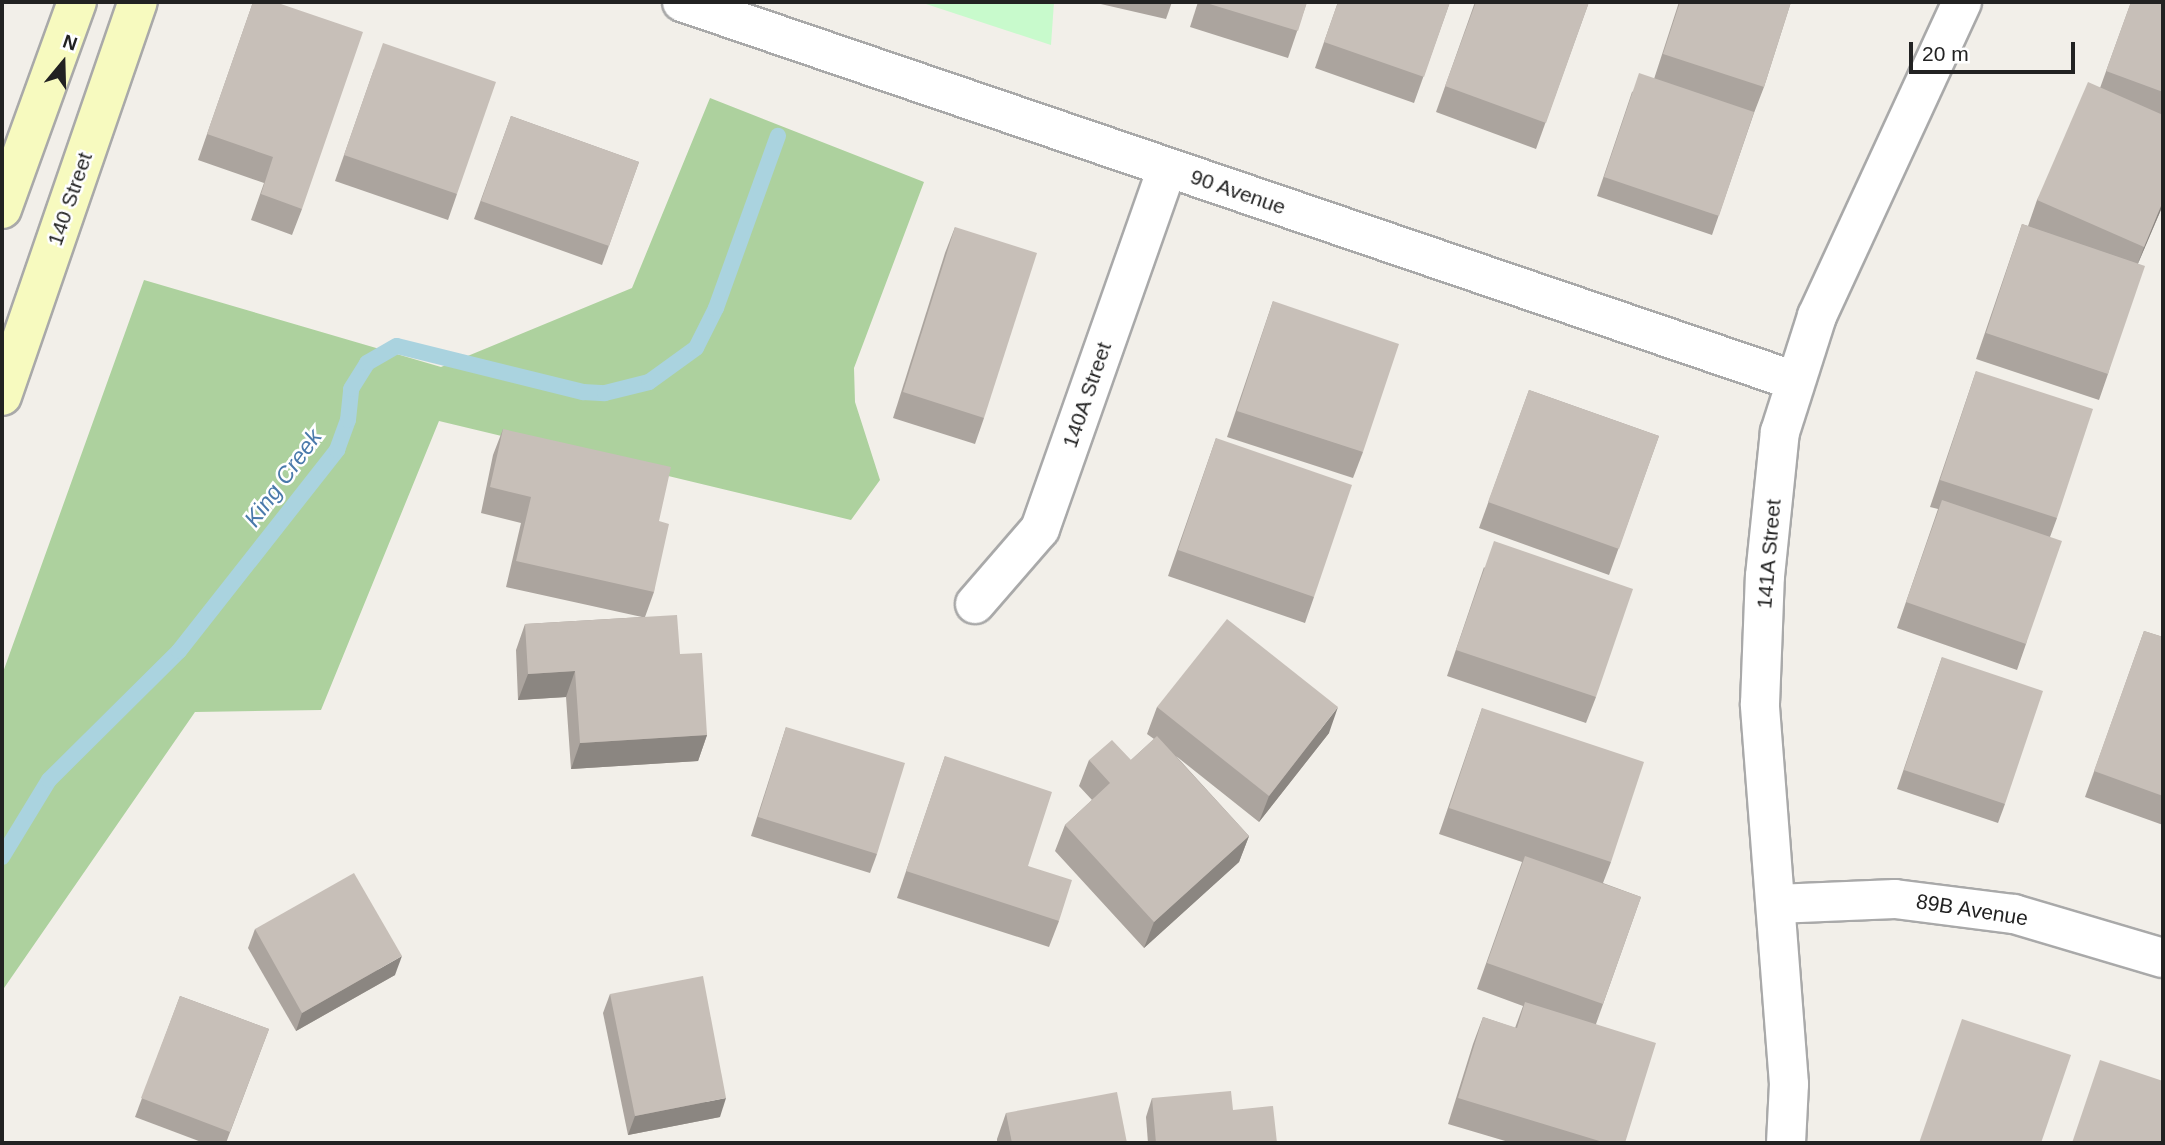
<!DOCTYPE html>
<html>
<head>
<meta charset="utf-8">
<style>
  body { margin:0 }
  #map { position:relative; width:2165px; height:1145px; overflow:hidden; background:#f2efe9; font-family:Helvetica,sans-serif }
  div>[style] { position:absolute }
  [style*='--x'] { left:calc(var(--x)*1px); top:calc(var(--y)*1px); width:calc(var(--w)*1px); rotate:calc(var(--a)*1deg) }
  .forest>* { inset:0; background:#add19e }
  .park>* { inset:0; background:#c8facc }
  .stream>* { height:16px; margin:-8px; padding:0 8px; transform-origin:8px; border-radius:8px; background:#aad3df }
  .roads { filter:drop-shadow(2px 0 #a9a9a9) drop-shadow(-2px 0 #a9a9a9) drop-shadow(0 2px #a9a9a9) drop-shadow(0 -2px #a9a9a9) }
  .minor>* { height:38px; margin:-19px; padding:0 19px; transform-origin:19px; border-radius:19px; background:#fff }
  .secondary>* { height:38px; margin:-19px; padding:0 19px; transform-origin:19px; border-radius:19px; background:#f7fabf }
  .wall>* { inset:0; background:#aba49e }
  .shaded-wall>* { inset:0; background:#8b8681 }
  .building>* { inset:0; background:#c7bfb8 }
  span { translate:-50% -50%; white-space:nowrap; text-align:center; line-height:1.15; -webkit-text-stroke:5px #fff; paint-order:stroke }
  .street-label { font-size:21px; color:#222 }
  .water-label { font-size:23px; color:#4a7aab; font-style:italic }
  .frame { position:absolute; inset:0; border:4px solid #222; pointer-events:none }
  .north { position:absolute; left:28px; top:28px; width:70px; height:70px; -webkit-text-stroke:5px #fff; paint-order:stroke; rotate:19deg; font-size:19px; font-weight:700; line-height:28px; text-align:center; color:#222 }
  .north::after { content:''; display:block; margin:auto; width:24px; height:32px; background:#222; clip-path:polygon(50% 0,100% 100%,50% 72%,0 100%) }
  .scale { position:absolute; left:1909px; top:42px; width:166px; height:32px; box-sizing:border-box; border:4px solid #222; border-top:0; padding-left:9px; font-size:21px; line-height:24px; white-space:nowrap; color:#222; -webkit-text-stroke:5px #fff; paint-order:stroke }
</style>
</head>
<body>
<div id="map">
  <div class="forest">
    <div style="clip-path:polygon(710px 98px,924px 182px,854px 368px,855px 402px,880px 480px,851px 520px,439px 421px,321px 710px,195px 712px,2px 991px,2px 675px,144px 280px,441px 367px,632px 288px)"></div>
  </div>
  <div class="park">
    <div style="clip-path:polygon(920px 2px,1054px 2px,1051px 45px)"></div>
  </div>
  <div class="stream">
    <div style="--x:2;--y:857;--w:90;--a:-58.6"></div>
    <div style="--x:49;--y:780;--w:183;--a:-44.8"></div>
    <div style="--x:179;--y:651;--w:256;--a:-51.8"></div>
    <div style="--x:337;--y:450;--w:32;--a:-70"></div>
    <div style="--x:348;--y:420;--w:31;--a:-84"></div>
    <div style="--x:351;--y:389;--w:31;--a:-58"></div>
    <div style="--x:367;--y:363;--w:34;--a:-30"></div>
    <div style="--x:397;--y:346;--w:192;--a:13.9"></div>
    <div style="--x:583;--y:392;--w:22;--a:3"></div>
    <div style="--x:605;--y:393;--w:45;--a:-14"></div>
    <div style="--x:649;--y:382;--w:58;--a:-35.9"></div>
    <div style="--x:696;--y:348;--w:45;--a:-63.4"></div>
    <div style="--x:716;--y:308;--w:183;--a:-70.2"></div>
  </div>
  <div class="roads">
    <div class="minor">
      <div style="--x:682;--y:2;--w:1176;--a:18.8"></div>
      <div style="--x:975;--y:604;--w:99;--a:-49.1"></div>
      <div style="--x:1040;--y:529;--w:383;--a:-70.6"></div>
      <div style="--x:1776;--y:904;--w:119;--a:-2.4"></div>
      <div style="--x:1895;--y:899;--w:120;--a:7.2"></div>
      <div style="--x:2014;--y:914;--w:155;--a:16.5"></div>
      <div style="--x:1786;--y:1143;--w:59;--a:-87.1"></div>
      <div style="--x:1789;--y:1084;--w:381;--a:-94.4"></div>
      <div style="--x:1760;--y:704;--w:128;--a:-87.8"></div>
      <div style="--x:1765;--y:576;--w:145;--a:-84.1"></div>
      <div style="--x:1780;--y:432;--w:122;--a:-72.3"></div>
      <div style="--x:1817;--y:316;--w:346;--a:-65.2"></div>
    </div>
    <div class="secondary">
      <div style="--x:2;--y:209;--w:220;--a:-70.1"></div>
      <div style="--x:2;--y:396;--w:417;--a:-71"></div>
    </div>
  </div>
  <div class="wall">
    <div style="clip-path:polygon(253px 2px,302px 209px,292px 235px,251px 220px,264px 183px,198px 160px)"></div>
    <div style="clip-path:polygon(1092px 2px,1172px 2px,1166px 19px)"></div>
    <div style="clip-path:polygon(1198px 2px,1307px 2px,1288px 58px,1190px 27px)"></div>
    <div style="clip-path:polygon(1338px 2px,1450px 2px,1414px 103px,1315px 68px)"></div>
    <div style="clip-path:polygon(1475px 2px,1589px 2px,1536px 149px,1436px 112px)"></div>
    <div style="clip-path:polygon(1679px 2px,1791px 2px,1764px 87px,1754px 113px,1712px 235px,1597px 196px,1632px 92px,1654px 79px)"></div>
    <div style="clip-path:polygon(2131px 2px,2163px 2px,2163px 205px,2138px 263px,2108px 374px,2099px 400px,1976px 359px,2022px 224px,2028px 226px,2037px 200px,2100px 88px)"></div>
    <div style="clip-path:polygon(374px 69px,457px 194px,448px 220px,335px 181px)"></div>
    <div style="clip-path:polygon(511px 116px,639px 162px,602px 265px,474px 219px)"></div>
    <div style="clip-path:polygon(955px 227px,984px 418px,975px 444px,893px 418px,945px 253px)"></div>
    <div style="clip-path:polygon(1273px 301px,1363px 452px,1353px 478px,1227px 437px)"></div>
    <div style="clip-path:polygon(1976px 371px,2057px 518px,2050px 537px,2026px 644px,2017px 670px,1897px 628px,1938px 509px,1930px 507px)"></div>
    <div style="clip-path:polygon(1529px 390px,1659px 436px,1609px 575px,1479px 528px)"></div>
    <div style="clip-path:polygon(503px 429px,659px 521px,654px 592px,645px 617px,680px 654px,707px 735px,698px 761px,571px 769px,566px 697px,518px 700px,516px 650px,525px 624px,642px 617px,506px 587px,521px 523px,481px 513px,493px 455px)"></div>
    <div style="clip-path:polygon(1216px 438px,1314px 597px,1305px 623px,1168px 576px)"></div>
    <div style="clip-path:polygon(1484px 567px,1596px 697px,1586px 723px,1447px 676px)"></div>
    <div style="clip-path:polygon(2144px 631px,2163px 637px,2163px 825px,2085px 797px)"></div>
    <div style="clip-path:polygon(1942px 657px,2005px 804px,1998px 823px,1897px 789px)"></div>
    <div style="clip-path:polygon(1157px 707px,1329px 733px,1259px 822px,1176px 756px,1249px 836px,1239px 862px,1144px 948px,1055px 851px,1065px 825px,1092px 800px,1079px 786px,1089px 760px,1131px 760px,1154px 739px,1147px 734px)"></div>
    <div style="clip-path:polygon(1482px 708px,1611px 862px,1603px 883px,1641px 897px,1596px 1024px,1625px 1143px,1512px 1143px,1448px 1124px,1473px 1044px,1483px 1017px,1515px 1028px,1523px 1006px,1477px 989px,1522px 862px,1439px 834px)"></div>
    <div style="clip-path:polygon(786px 727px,877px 854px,870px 873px,751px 836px)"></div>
    <div style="clip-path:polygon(945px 756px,1028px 866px,1059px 921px,1049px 947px,897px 898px)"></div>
    <div style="clip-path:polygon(255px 929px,395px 975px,296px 1031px,248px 948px)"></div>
    <div style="clip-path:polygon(610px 994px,720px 1117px,628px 1135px,603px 1013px)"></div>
    <div style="clip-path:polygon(180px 996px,269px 1029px,226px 1143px,204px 1143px,135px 1117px)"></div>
    <div style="clip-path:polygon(1152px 1098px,1233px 1110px,1277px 1143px,1148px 1143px,1146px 1117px)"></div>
    <div style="clip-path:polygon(1006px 1113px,1127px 1143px,997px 1143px,997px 1139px)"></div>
  </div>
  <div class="shaded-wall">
    <div style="clip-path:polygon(2163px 201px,2163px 205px,2134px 273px,2144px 247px)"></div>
    <div style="clip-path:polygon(575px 671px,566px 697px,518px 700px,528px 674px)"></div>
    <div style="clip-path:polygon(1338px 707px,1329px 733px,1259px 822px,1269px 796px)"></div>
    <div style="clip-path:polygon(707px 735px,698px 761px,571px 769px,580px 743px)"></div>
    <div style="clip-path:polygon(1249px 836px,1239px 862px,1144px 948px,1154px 922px)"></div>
    <div style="clip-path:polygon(402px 956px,395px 975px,296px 1031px,302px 1013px)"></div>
    <div style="clip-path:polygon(726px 1098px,720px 1117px,628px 1135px,635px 1116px)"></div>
  </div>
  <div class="building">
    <div style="clip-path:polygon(253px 2px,275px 2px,363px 32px,302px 209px,261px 194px,273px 157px,207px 134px)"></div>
    <div style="clip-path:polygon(1203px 2px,1307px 2px,1298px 31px)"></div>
    <div style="clip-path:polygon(1338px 2px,1450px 2px,1424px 77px,1324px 42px)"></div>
    <div style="clip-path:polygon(1476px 2px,1589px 2px,1546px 123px,1445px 86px)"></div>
    <div style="clip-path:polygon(1680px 2px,1791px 2px,1764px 87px,1663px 54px)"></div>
    <div style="clip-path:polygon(2131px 2px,2163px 2px,2163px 92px,2106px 71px)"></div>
    <div style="clip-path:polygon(383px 43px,496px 82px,457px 194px,344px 155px)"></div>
    <div style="clip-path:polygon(1639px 73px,1754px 112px,1719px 216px,1604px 177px)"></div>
    <div style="clip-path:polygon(2088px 82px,2163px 115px,2163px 201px,2144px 247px,2037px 200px)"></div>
    <div style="clip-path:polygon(511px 116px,639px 162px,609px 246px,481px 201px)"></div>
    <div style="clip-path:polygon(2022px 224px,2145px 266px,2108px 374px,1986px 333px)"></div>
    <div style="clip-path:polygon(955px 227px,1037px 253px,984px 418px,903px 392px)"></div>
    <div style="clip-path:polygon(1273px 301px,1399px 344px,1363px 452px,1237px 411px)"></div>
    <div style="clip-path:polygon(1976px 371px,2093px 409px,2057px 518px,1940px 480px)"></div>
    <div style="clip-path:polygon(1529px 390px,1659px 436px,1619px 549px,1488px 502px)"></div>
    <div style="clip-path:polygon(503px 429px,671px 467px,659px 521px,669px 524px,654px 592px,516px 561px,531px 497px,490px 487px)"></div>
    <div style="clip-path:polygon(1216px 438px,1352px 485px,1314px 597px,1178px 550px)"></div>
    <div style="clip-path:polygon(1942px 500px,2062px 541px,2026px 644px,1906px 602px)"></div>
    <div style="clip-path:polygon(1494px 541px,1633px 589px,1596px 697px,1456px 650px)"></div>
    <div style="clip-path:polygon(677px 615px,680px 654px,702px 653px,707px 735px,580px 743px,575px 671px,528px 674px,525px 624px)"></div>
    <div style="clip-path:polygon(1227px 619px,1338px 707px,1269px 796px,1157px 707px)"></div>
    <div style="clip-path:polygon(2144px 631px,2163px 637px,2163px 796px,2094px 771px)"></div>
    <div style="clip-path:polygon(1942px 657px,2043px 691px,2005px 804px,1904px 770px)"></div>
    <div style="clip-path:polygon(1482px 708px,1644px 762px,1611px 862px,1449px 808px)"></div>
    <div style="clip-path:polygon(786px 727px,905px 763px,877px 854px,758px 817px)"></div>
    <div style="clip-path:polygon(1157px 736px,1249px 836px,1154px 922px,1065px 825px,1110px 783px,1089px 760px,1112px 740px,1131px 760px)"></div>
    <div style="clip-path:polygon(945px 756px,1052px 792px,1028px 866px,1072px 880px,1059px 921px,906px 871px)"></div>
    <div style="clip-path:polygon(1525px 856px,1641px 897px,1603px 1004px,1487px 963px)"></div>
    <div style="clip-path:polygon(354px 873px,402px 956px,302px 1013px,255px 929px)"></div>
    <div style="clip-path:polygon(703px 976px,726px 1098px,635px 1116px,610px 994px)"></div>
    <div style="clip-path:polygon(180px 996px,269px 1029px,230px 1132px,141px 1098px)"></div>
    <div style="clip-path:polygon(1525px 1002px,1656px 1043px,1625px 1143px,1606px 1143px,1458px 1098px,1483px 1017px,1517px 1028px)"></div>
    <div style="clip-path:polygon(1962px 1019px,2071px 1055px,2041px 1143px,1919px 1143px)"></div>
    <div style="clip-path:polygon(2100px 1060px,2163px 1081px,2163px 1143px,2072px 1143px)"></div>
    <div style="clip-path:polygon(1231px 1091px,1233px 1110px,1273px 1106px,1277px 1143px,1156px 1143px,1152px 1098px)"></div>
    <div style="clip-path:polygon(1117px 1092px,1127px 1143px,1012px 1143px,1006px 1113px)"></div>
  </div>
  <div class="street-label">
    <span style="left:1238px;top:192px;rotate:19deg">90 Avenue</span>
    <span style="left:70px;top:199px;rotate:-71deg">140 Street</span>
    <span style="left:1087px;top:395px;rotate:-71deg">140A Street</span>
    <span style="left:1769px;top:554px;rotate:-85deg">141A Street</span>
    <span style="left:1972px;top:910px;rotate:9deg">89B Avenue</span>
  </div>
  <div class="water-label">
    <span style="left:283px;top:478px;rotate:-54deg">King Creek</span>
  </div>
  <div class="frame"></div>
  <div class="north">N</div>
  <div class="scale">20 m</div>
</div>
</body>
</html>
